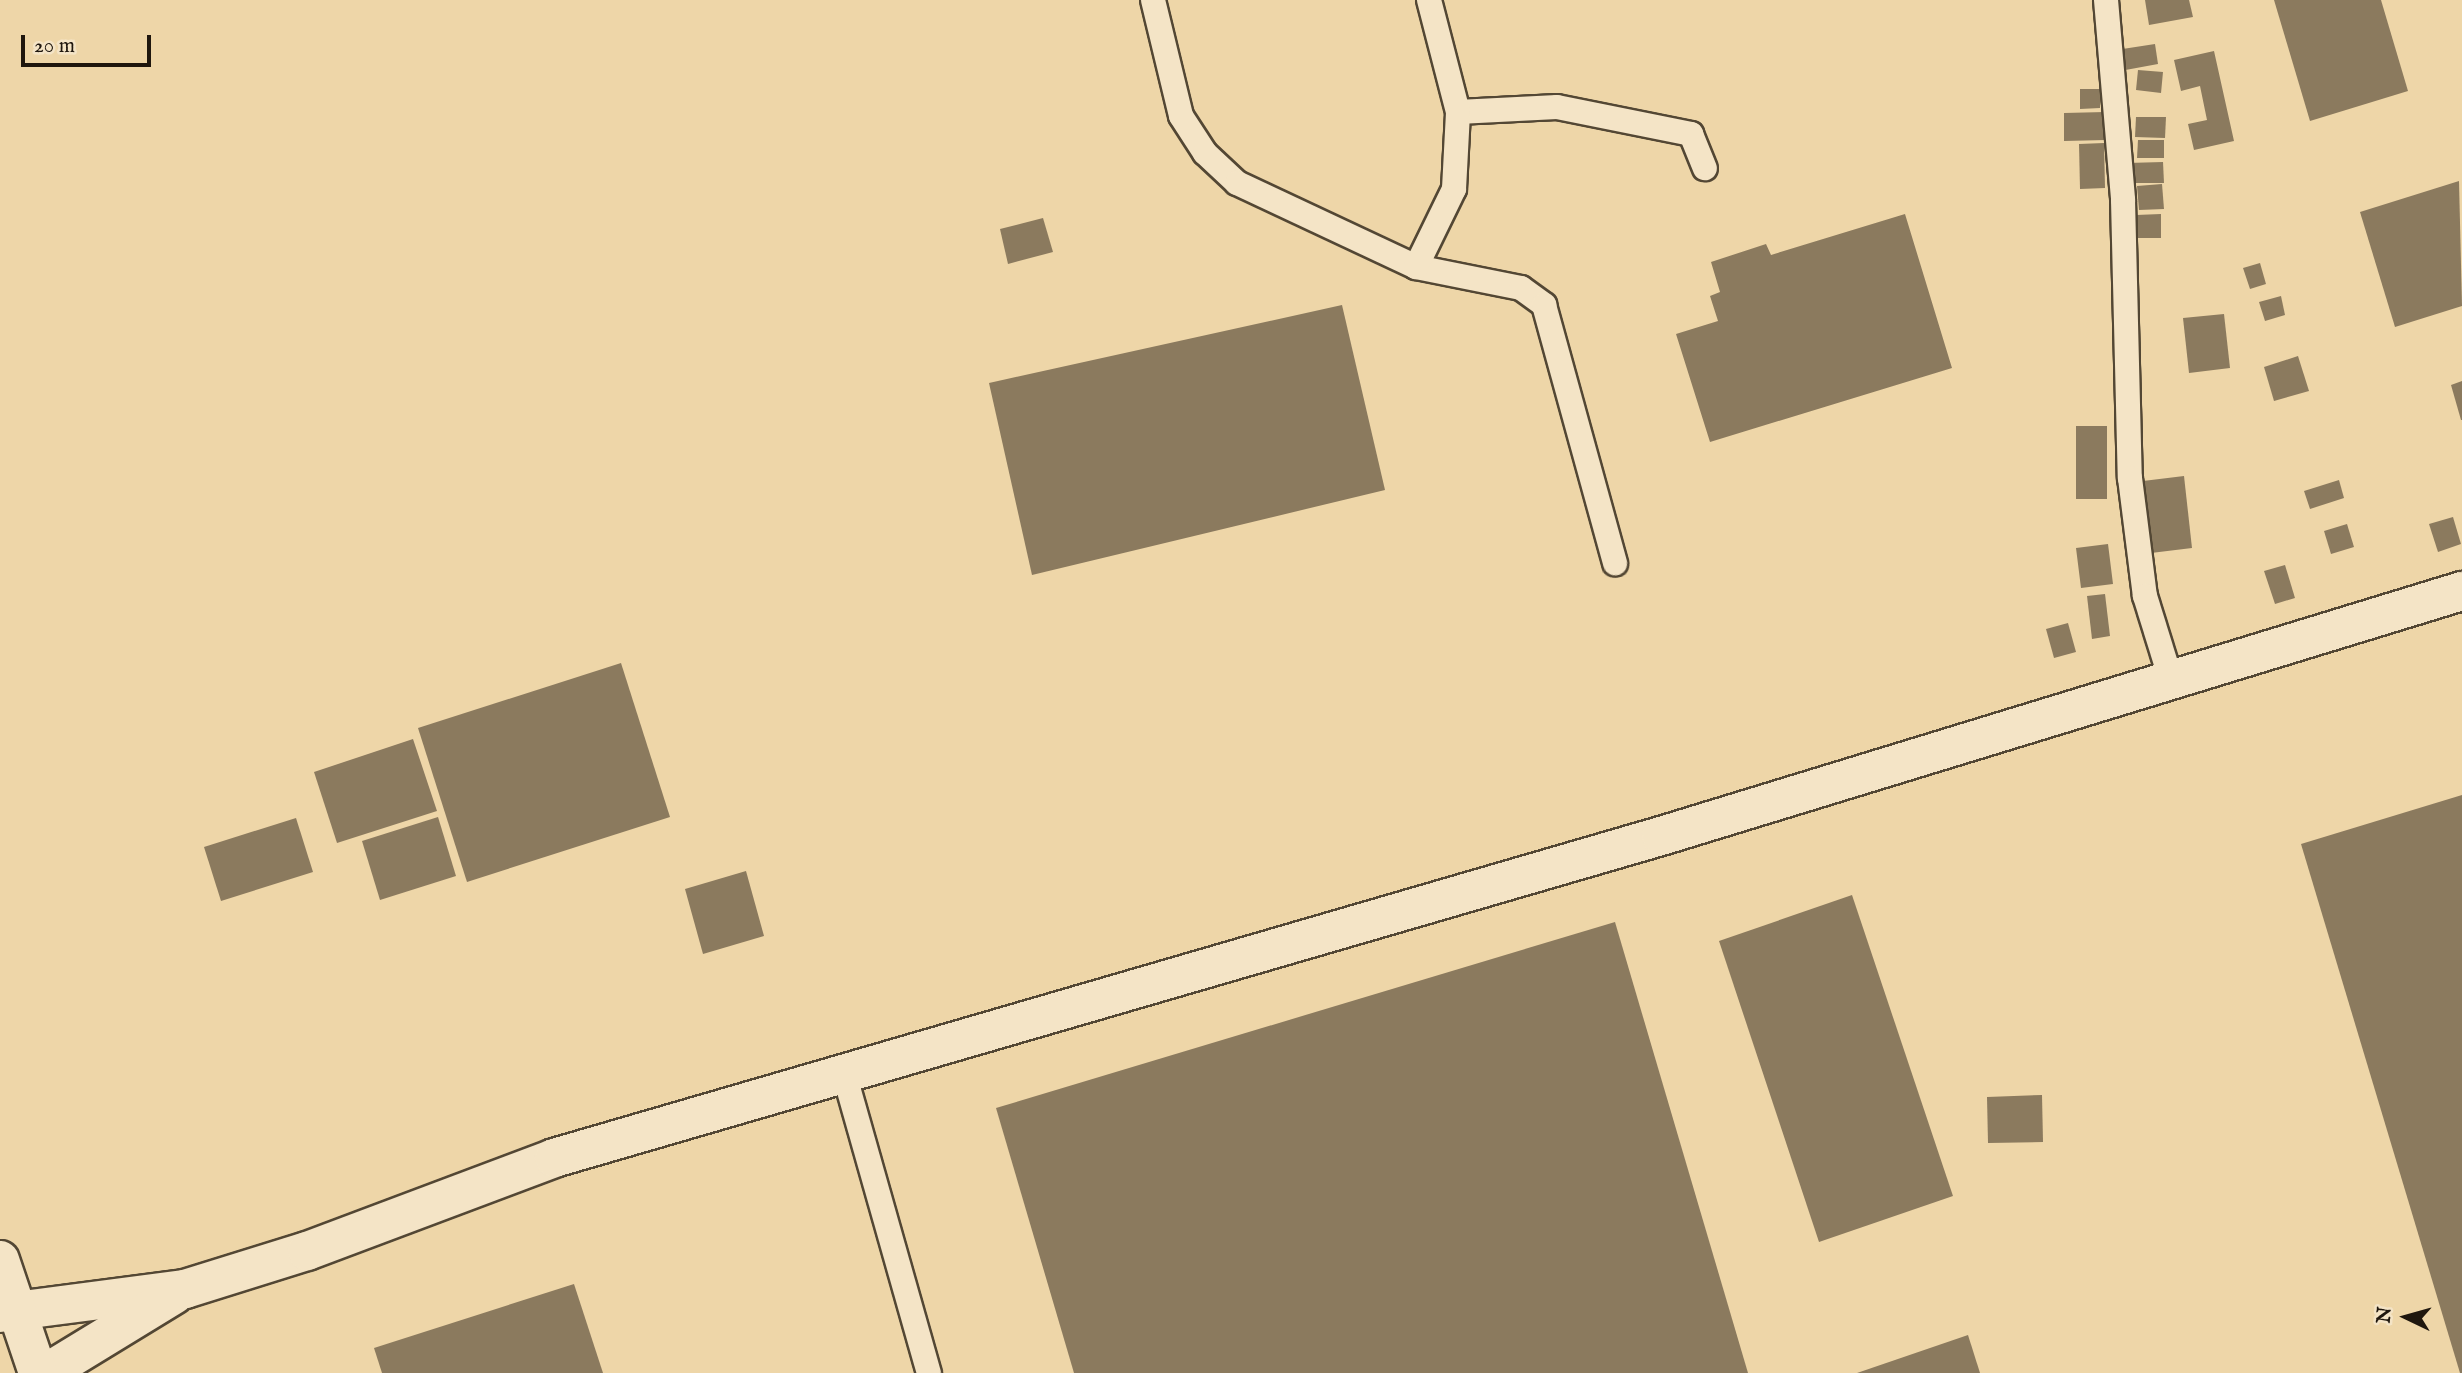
<!DOCTYPE html>
<html>
<head>
<meta charset="utf-8">
<style>
  body { margin:0 }
  #map { position:relative; width:2462px; height:1373px; overflow:hidden; background:#eed6a8; font-family:"IM FELL English",serif }
  div>[style] { position:absolute }
  [style*='--x'] { left:calc(var(--x)*1px); top:calc(var(--y)*1px); width:calc(var(--w)*1px); rotate:calc(var(--a)*1deg) }
  .building>* { inset:0; background:#8b7a5e }
  .roads { filter:drop-shadow(2px 0 #534734) drop-shadow(-2px 0 #534734) drop-shadow(0 2px #534734) drop-shadow(0 -2px #534734) }
  .service>* { height:24px; margin:-12px; padding:0 12px; transform-origin:12px; border-radius:12px; background:#f4e4c6 }
  .tertiary>* { height:38px; margin:-19px; padding:0 19px; transform-origin:19px; border-radius:19px; background:#f4e4c6 }
  .secondary>* { height:38px; margin:-19px; padding:0 19px; transform-origin:19px; border-radius:19px; background:#f4e4c6 }
  span { translate:-50% -50%; white-space:nowrap; text-align:center; line-height:1.15; -webkit-text-stroke:6px #f4e4c6; paint-order:stroke }
  .north { position:absolute; left:2371px; top:1282px; width:70px; height:70px; -webkit-text-stroke:5px #f4e4c6; paint-order:stroke; rotate:275deg; font-size:19px; font-weight:700; line-height:28px; text-align:center; color:#1f170e }
  .north::after { content:''; display:block; margin:auto; width:24px; height:32px; background:#1f170e; clip-path:polygon(50% 0,100% 100%,50% 72%,0 100%) }
  .scale { position:absolute; left:21px; top:35px; width:130px; height:32px; box-sizing:border-box; border:4px solid #1f170e; border-top:0; padding-left:9px; font-size:21px; line-height:24px; white-space:nowrap; color:#1f170e; -webkit-text-stroke:5px #f4e4c6; paint-order:stroke }
</style>
</head>
<body>
<div id="map">
  <div class="building">
    <div style="clip-path:polygon(2145px 0,2189px 0,2193px 17px,2149px 25px)"></div>
    <div style="clip-path:polygon(2274px 0,2381px 0,2408px 91px,2310px 121px)"></div>
    <div style="clip-path:polygon(2155px 44px,2158px 64px,2120px 71px,2116px 50px)"></div>
    <div style="clip-path:polygon(2214px 51px,2234px 141px,2194px 150px,2188px 124px,2207px 120px,2200px 86px,2181px 91px,2174px 60px)"></div>
    <div style="clip-path:polygon(2138px 70px,2163px 72px,2161px 93px,2136px 90px)"></div>
    <div style="clip-path:polygon(2080px 89px,2100px 89px,2100px 108px,2080px 109px)"></div>
    <div style="clip-path:polygon(2105px 112px,2106px 140px,2064px 141px,2064px 113px)"></div>
    <div style="clip-path:polygon(2136px 117px,2166px 117px,2165px 138px,2135px 137px)"></div>
    <div style="clip-path:polygon(2138px 140px,2164px 140px,2164px 158px,2137px 158px)"></div>
    <div style="clip-path:polygon(2104px 143px,2105px 188px,2080px 189px,2079px 144px)"></div>
    <div style="clip-path:polygon(2163px 162px,2164px 183px,2127px 183px,2127px 163px)"></div>
    <div style="clip-path:polygon(2459px 181px,2462px 306px,2395px 327px,2360px 212px)"></div>
    <div style="clip-path:polygon(2162px 184px,2164px 209px,2139px 210px,2137px 186px)"></div>
    <div style="clip-path:polygon(1905px 214px,1952px 368px,1710px 442px,1676px 334px,1718px 321px,1710px 296px,1720px 292px,1711px 262px,1766px 244px,1771px 255px)"></div>
    <div style="clip-path:polygon(2161px 214px,2161px 238px,2137px 238px,2136px 215px)"></div>
    <div style="clip-path:polygon(1043px 218px,1053px 252px,1008px 264px,1000px 229px)"></div>
    <div style="clip-path:polygon(2260px 263px,2266px 284px,2250px 289px,2243px 268px)"></div>
    <div style="clip-path:polygon(2281px 296px,2285px 315px,2265px 321px,2259px 302px)"></div>
    <div style="clip-path:polygon(1342px 305px,1385px 490px,1032px 575px,989px 383px)"></div>
    <div style="clip-path:polygon(2224px 314px,2230px 368px,2189px 373px,2183px 318px)"></div>
    <div style="clip-path:polygon(2298px 356px,2309px 391px,2274px 401px,2264px 367px)"></div>
    <div style="clip-path:polygon(2462px 381px,2462px 420px,2461px 420px,2451px 385px)"></div>
    <div style="clip-path:polygon(2076px 426px,2107px 426px,2107px 499px,2076px 499px)"></div>
    <div style="clip-path:polygon(2184px 476px,2192px 548px,2151px 553px,2143px 481px)"></div>
    <div style="clip-path:polygon(2339px 480px,2344px 498px,2310px 509px,2304px 491px)"></div>
    <div style="clip-path:polygon(2453px 517px,2461px 544px,2438px 552px,2429px 524px)"></div>
    <div style="clip-path:polygon(2347px 524px,2354px 547px,2331px 554px,2324px 531px)"></div>
    <div style="clip-path:polygon(2108px 544px,2113px 584px,2081px 588px,2076px 548px)"></div>
    <div style="clip-path:polygon(2285px 565px,2295px 598px,2275px 604px,2264px 571px)"></div>
    <div style="clip-path:polygon(2105px 594px,2110px 636px,2092px 639px,2087px 596px)"></div>
    <div style="clip-path:polygon(2068px 623px,2076px 652px,2054px 658px,2046px 629px)"></div>
    <div style="clip-path:polygon(621px 663px,670px 817px,467px 882px,418px 728px)"></div>
    <div style="clip-path:polygon(413px 739px,437px 811px,337px 843px,314px 772px)"></div>
    <div style="clip-path:polygon(2462px 795px,2462px 1373px,2460px 1373px,2301px 844px)"></div>
    <div style="clip-path:polygon(438px 817px,456px 876px,380px 900px,362px 841px)"></div>
    <div style="clip-path:polygon(296px 818px,313px 872px,221px 901px,204px 847px)"></div>
    <div style="clip-path:polygon(746px 871px,764px 936px,703px 954px,685px 889px)"></div>
    <div style="clip-path:polygon(1852px 895px,1953px 1196px,1819px 1242px,1719px 941px)"></div>
    <div style="clip-path:polygon(1615px 922px,1748px 1373px,1074px 1373px,996px 1108px)"></div>
    <div style="clip-path:polygon(2042px 1095px,2043px 1142px,1988px 1143px,1987px 1097px)"></div>
    <div style="clip-path:polygon(574px 1284px,603px 1373px,382px 1373px,374px 1348px)"></div>
    <div style="clip-path:polygon(1968px 1335px,1980px 1373px,1857px 1373px)"></div>
  </div>
  <div class="roads">
    <div class="service">
      <div style="--x:1153;--y:0;--w:119;--a:76.4"></div>
      <div style="--x:1181;--y:116;--w:44;--a:57"></div>
      <div style="--x:1205;--y:153;--w:44;--a:43.2"></div>
      <div style="--x:1237;--y:183;--w:198;--a:25.1"></div>
      <div style="--x:1416;--y:267;--w:107;--a:11.3"></div>
      <div style="--x:1521;--y:288;--w:29;--a:36"></div>
      <div style="--x:1544;--y:305;--w:268;--a:74.6"></div>
      <div style="--x:2106;--y:0;--w:201;--a:85.1"></div>
      <div style="--x:2123;--y:200;--w:278;--a:88.6"></div>
      <div style="--x:2130;--y:478;--w:119;--a:82.8"></div>
      <div style="--x:2145;--y:596;--w:88;--a:72.8"></div>
      <div style="--x:1458;--y:112;--w:99;--a:-2.9"></div>
      <div style="--x:1557;--y:107;--w:137;--a:11.4"></div>
      <div style="--x:1691;--y:134;--w:37;--a:68"></div>
      <div style="--x:1416;--y:267;--w:87;--a:-64"></div>
      <div style="--x:1454;--y:189;--w:77;--a:-87"></div>
      <div style="--x:1458;--y:112;--w:116;--a:-104.5"></div>
      <div style="--x:844;--y:1073;--w:312;--a:74.2"></div>
    </div>
    <div class="tertiary">
      <div style="--x:0;--y:1313;--w:187;--a:-7.4"></div>
      <div style="--x:185;--y:1289;--w:128;--a:-17.3"></div>
      <div style="--x:307;--y:1251;--w:264;--a:-20.6"></div>
      <div style="--x:554;--y:1158;--w:1153;--a:-16.22"></div>
      <div style="--x:1661;--y:836;--w:838;--a:-17.01"></div>
      <div style="--x:46;--y:1373;--w:150;--a:-31.4"></div>
    </div>
    <div class="secondary">
      <div style="--x:0;--y:1260;--w:119;--a:71.4"></div>
    </div>
  </div>
  <div class="north">N</div>
  <div class="scale">20 m</div>
</div>
</body>
</html>
